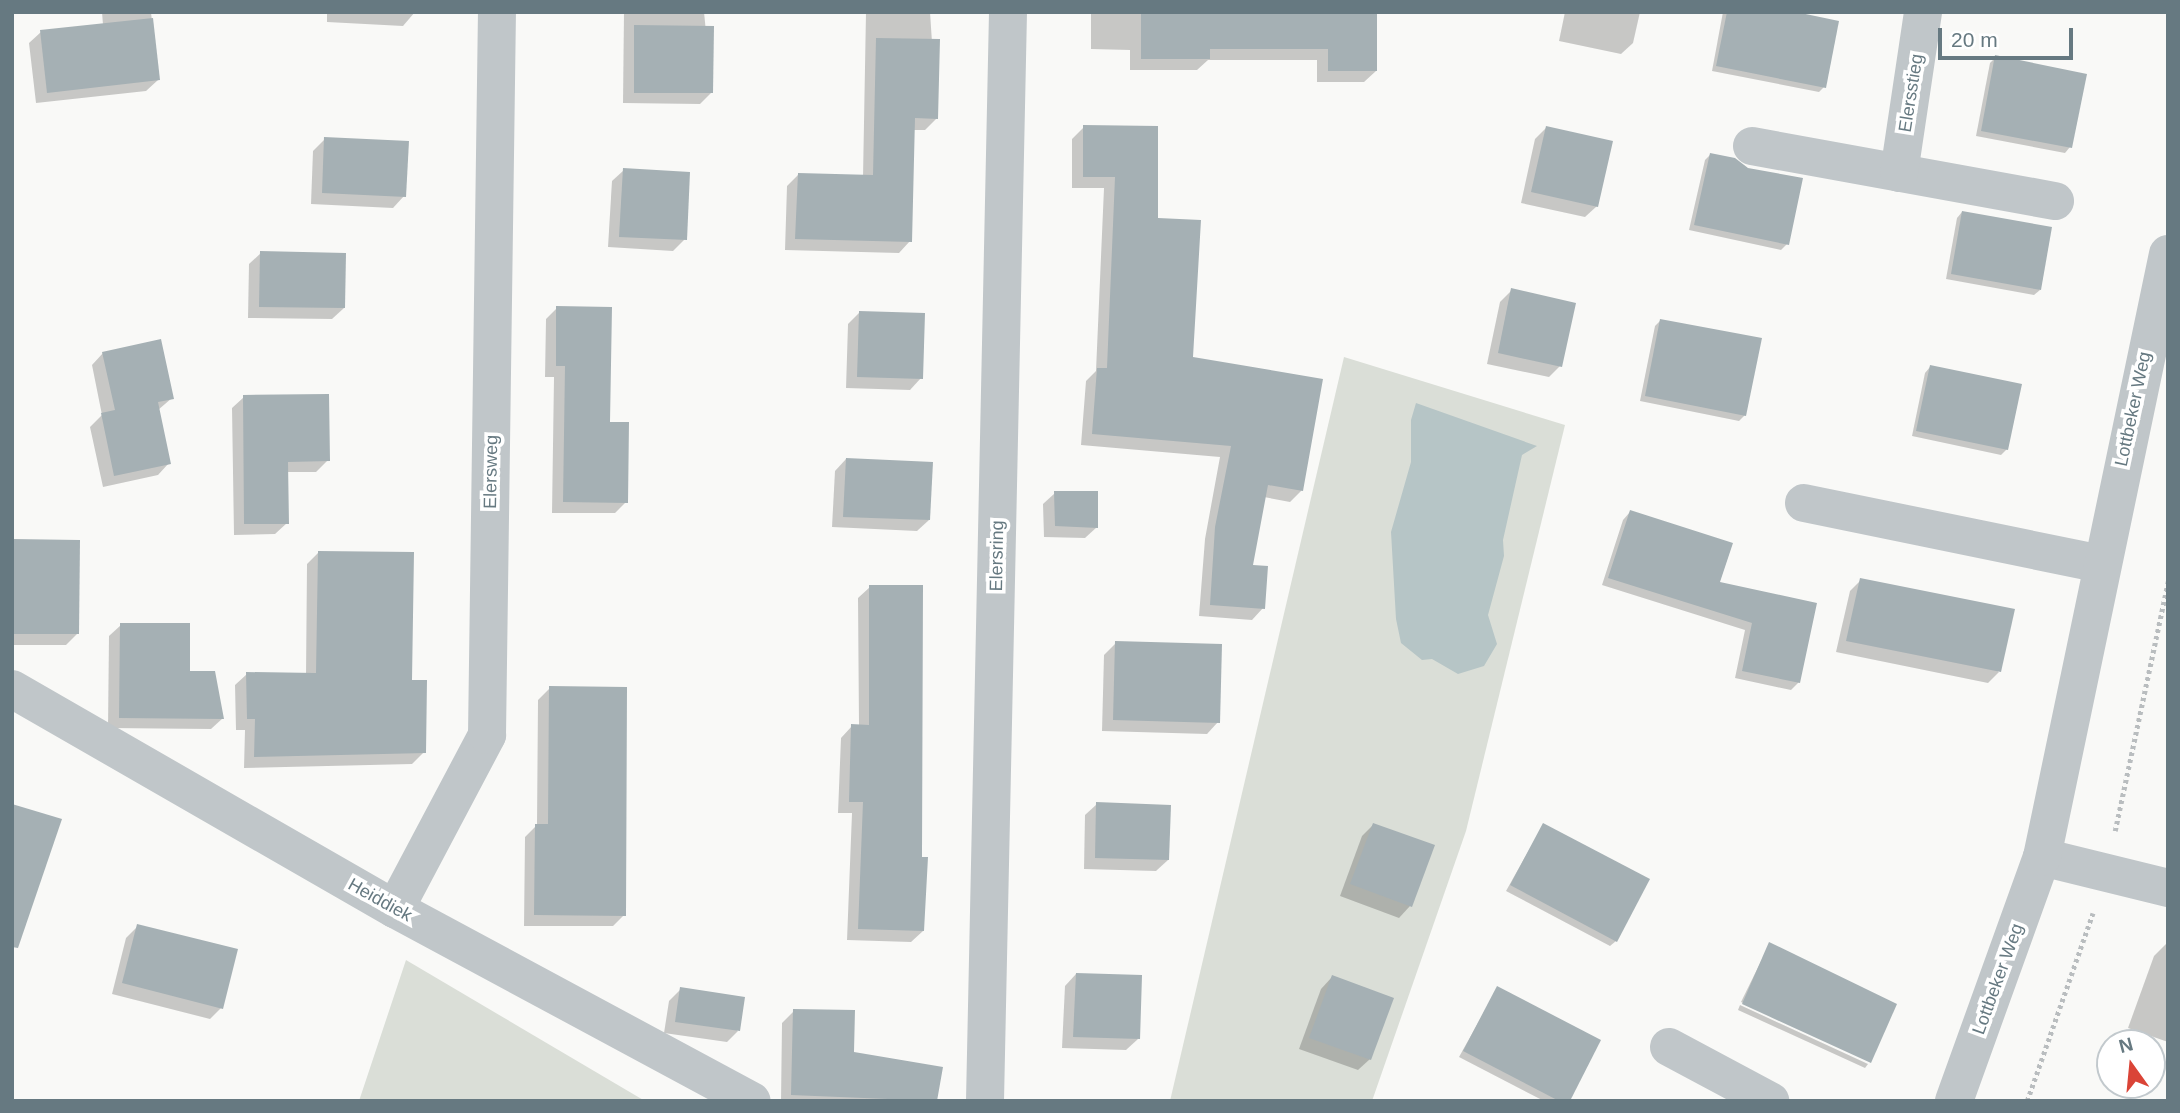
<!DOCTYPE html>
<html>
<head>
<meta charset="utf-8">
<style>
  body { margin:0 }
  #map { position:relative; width:2180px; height:1113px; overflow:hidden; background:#f9f9f7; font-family:Helvetica,sans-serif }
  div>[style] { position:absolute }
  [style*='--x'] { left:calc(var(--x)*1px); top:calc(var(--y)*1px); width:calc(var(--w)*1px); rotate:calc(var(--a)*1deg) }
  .green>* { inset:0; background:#daded7 }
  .water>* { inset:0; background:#b6c5c6 }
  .shadow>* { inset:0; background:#0003 }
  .building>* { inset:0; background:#a5b0b4 }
  .path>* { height:4.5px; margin-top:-2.25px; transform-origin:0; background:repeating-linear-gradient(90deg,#b9bdbf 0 3.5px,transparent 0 7px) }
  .minor>* { height:38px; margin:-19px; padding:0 19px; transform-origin:19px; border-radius:19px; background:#c0c6c9 }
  span { translate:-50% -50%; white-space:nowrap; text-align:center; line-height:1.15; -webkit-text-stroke:7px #fff; paint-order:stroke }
  .street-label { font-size:18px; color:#667981 }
  .frame { position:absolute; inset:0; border:14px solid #667981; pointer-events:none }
  .north { position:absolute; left:2096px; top:1029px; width:70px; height:70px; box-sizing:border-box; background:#fff; border:2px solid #c2c9cd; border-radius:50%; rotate:345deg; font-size:19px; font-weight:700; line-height:28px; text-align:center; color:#667981 }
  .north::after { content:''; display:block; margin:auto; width:24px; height:32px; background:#da4437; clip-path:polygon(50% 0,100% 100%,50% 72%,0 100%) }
  .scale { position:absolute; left:1938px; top:28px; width:135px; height:32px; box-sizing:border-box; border:4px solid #667981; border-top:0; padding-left:9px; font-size:21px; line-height:24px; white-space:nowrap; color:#667981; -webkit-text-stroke:5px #fff; paint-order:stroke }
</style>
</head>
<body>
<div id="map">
  <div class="green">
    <div style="clip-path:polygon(1344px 357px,1565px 425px,1466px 831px,1372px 1101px,1170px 1101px)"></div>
    <div style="clip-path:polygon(406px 960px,645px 1101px,359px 1101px)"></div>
  </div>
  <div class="water">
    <div style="clip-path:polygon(1416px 403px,1537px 446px,1522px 455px,1503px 540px,1504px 556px,1488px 615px,1497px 644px,1484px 666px,1458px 674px,1432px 659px,1422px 660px,1401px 643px,1396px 619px,1391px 532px,1411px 462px,1411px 420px)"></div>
  </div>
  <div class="shadow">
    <div style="clip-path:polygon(102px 12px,151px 12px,158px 80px,146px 91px,36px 103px,29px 43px,41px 32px,103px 25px)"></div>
    <div style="clip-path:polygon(327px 12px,415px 12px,403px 26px,327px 22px)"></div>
    <div style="clip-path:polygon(624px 12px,704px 12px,712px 92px,700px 104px,623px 103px)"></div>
    <div style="clip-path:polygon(866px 12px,930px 12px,937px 118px,925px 130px,913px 130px,910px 241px,899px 253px,785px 250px,787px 186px,798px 175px,863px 177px)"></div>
    <div style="clip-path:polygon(1091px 12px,1376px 12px,1376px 71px,1364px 82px,1317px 82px,1317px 60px,1208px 60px,1197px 70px,1130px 70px,1130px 50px,1091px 49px)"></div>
    <div style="clip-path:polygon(1565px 12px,1640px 12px,1633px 43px,1621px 54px,1559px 41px)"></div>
    <div style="clip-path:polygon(1723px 12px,1785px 12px,1824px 87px,1819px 92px,1712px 71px)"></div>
    <div style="clip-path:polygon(1996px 57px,2070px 147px,2065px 153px,1976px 136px,1990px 63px)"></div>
    <div style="clip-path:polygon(1084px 127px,1156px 220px,1191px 358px,1302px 490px,1290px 502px,1264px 497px,1251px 566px,1263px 608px,1252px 620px,1199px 616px,1205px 539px,1220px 457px,1081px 445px,1086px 381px,1096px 371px,1104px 188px,1072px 188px,1072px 139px)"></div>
    <div style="clip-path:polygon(1546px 128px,1597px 206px,1585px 217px,1521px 203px,1535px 139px)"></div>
    <div style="clip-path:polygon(325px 139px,404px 196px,393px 208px,311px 204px,313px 151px)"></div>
    <div style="clip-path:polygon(1710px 155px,1787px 244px,1781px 250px,1689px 230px,1705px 160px)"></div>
    <div style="clip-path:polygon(624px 170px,685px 239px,673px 251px,608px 247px,612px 181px)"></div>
    <div style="clip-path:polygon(1962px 212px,2040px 290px,2034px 295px,1946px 279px,1957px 218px)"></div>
    <div style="clip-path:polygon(261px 253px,344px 308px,332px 319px,248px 318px,249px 264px)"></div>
    <div style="clip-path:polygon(1512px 290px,1560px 366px,1549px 377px,1487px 364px,1500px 302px)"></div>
    <div style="clip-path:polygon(557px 308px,608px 424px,626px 502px,615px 513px,552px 513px,554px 377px,545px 377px,546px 319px)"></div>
    <div style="clip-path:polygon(859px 313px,921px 378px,910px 390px,846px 388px,848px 324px)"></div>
    <div style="clip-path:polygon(1660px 321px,1745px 415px,1739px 421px,1640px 401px,1655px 326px)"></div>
    <div style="clip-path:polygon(103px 353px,172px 398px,158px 410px,169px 463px,158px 475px,103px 487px,90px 427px,102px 415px,92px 365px)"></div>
    <div style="clip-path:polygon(1930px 367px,2007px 449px,2001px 455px,1912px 436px,1925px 373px)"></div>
    <div style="clip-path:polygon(244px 397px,328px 460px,316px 472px,286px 472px,287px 523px,275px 534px,234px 535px,232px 408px)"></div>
    <div style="clip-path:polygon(846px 459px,929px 520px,917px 531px,832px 527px,835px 471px)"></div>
    <div style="clip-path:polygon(1055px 493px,1097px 527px,1085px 538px,1044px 537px,1043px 504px)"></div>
    <div style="clip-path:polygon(1630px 512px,1718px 584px,1815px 604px,1799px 682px,1791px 690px,1735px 678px,1745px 630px,1602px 585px,1623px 520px)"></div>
    <div style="clip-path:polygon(12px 541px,78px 633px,66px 645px,12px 645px)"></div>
    <div style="clip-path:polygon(318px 553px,410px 682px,424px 752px,412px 764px,244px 768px,245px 730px,236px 730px,235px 685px,247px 674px,306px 675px,307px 564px)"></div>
    <div style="clip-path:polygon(1861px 580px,1999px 672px,1988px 683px,1836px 652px,1850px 591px)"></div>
    <div style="clip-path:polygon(870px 587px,920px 859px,923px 931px,911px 942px,847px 940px,852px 813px,838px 813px,841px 738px,852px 726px,859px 726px,858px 598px)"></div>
    <div style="clip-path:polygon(121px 625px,223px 718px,211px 729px,108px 728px,109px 636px)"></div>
    <div style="clip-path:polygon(1116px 643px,1218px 722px,1207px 734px,1102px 731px,1104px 655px)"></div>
    <div style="clip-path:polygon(550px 688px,624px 915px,613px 926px,524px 926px,525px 837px,537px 825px,538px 700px)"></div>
    <div style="clip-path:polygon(1097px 804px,1168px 860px,1156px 871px,1084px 869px,1085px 815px)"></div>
    <div style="clip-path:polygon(1373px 825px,1410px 906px,1399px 918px,1340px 896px,1362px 836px)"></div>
    <div style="clip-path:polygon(1543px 825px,1616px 941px,1610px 946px,1506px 891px)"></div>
    <div style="clip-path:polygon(138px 926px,221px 1008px,210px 1019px,112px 994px,126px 938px)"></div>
    <div style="clip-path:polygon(2166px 944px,2168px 945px,2168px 1042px,2128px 1028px,2154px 956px)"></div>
    <div style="clip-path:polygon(1769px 945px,1870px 1061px,1741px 1002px)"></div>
    <div style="clip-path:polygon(1076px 974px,1138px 1039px,1126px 1050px,1062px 1048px,1065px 986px)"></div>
    <div style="clip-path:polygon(1332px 977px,1370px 1059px,1358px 1070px,1299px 1049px,1321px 989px)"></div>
    <div style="clip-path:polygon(681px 989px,738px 1031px,727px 1042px,664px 1033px,669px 1001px)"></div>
    <div style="clip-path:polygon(1497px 989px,1568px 1101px,1544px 1101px,1459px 1057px)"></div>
    <div style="clip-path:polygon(1740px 1005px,1868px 1064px,1865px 1068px,1738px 1010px)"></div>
    <div style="clip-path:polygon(794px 1011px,852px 1054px,936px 1101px,781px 1101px,782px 1023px)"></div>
  </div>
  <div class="building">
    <div style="clip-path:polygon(1141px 12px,1377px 12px,1377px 71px,1328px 71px,1328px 49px,1210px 49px,1210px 59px,1141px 59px)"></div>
    <div style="clip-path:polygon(1727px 12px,1796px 12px,1839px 21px,1826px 88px,1716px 66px)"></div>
    <div style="clip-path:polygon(153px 18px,160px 80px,47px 93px,40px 30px)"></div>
    <div style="clip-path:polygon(634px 25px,714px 26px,713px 93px,634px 93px)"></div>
    <div style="clip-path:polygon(876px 38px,940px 39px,938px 119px,915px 118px,912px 242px,795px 239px,798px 173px,873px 175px)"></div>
    <div style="clip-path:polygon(1995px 55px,2087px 74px,2072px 148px,1981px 131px)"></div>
    <div style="clip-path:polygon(1083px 125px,1158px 126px,1158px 218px,1201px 220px,1193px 357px,1323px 379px,1303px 491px,1268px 485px,1253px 565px,1268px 566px,1265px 609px,1210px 605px,1215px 527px,1231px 446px,1092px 434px,1097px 368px,1107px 368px,1115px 177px,1083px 177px)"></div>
    <div style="clip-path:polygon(1546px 126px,1613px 141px,1598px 207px,1531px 192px)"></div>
    <div style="clip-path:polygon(324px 137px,409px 141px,406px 197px,322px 193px)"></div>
    <div style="clip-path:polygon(1710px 153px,1735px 158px,1748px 168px,1803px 178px,1789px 245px,1694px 225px)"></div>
    <div style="clip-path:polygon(623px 168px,690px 172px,687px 240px,619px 237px)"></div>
    <div style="clip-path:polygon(1962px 211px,2052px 227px,2041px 290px,1951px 274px)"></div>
    <div style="clip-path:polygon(260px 251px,346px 253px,345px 308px,259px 307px)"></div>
    <div style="clip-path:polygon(1511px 288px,1576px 303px,1562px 367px,1498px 353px)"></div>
    <div style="clip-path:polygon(556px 306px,612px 307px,610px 422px,629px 422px,628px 503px,563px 502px,565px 366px,556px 366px)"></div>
    <div style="clip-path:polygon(859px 311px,925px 313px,923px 379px,857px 377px)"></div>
    <div style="clip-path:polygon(1660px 319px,1762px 338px,1746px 416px,1645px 396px)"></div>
    <div style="clip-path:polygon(161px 339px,174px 399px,158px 402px,171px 464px,114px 476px,101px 413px,115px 410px,102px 352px)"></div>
    <div style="clip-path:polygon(1930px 365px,2022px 384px,2008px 450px,1916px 431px)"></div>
    <div style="clip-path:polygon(329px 394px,330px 461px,288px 462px,289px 524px,244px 524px,243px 395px)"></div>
    <div style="clip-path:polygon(846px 458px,933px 462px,930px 520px,843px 517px)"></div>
    <div style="clip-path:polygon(1054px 491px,1098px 491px,1098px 528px,1055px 526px)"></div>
    <div style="clip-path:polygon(1630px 510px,1733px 543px,1720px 582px,1817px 603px,1800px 683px,1742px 671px,1752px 623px,1608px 578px)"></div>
    <div style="clip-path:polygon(12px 539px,80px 540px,79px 634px,12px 634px)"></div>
    <div style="clip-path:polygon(318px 551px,414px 552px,412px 680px,427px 680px,426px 753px,254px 757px,255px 719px,247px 719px,246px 672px,316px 673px)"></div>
    <div style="clip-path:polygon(1860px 578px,2015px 609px,2001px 672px,1846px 641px)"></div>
    <div style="clip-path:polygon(869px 585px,923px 585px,922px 857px,928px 857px,924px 931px,858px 929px,863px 802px,849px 802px,851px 724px,869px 725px)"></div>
    <div style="clip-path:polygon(120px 623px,190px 623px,190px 671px,215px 671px,224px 719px,119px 718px)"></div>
    <div style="clip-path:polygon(1115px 641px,1222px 644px,1220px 723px,1113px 720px)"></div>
    <div style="clip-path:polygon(549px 686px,627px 687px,626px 916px,534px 915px,535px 824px,548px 824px)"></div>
    <div style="clip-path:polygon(1096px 802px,1171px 805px,1169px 860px,1095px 858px)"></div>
    <div style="clip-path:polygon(12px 804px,62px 819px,18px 948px,12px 947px)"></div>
    <div style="clip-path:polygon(1373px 823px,1435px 845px,1412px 907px,1350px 884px)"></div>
    <div style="clip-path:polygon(1543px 823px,1650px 879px,1617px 942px,1510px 885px)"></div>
    <div style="clip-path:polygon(137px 924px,238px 949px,223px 1009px,122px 983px)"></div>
    <div style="clip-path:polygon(1769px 942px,1897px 1004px,1871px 1063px,1742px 1004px)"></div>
    <div style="clip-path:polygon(1076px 973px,1142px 975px,1140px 1039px,1073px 1037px)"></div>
    <div style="clip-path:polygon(1332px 975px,1394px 998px,1371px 1060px,1309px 1038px)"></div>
    <div style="clip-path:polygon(1497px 986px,1601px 1040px,1570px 1101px,1559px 1101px,1463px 1051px)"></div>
    <div style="clip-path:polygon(680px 987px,745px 997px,740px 1031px,675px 1022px)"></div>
    <div style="clip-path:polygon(793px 1009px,855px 1010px,854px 1052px,943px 1067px,937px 1101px,791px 1095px)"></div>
  </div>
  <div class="path">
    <div style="--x:2115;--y:831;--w:256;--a:-78"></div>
    <div style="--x:2027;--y:1101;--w:199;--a:-70.7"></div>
  </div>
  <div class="minor">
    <div style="--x:1752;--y:146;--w:308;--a:10.3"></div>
    <div style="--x:1899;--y:173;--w:163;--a:-81.5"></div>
    <div style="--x:1804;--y:503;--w:303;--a:11.6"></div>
    <div style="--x:12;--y:689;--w:442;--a:29.9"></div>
    <div style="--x:395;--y:909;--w:405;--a:28.3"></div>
    <div style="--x:2042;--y:857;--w:130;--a:13.8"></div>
    <div style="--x:395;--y:909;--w:197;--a:-62.1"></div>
    <div style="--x:487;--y:735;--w:723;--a:-89.21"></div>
    <div style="--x:1669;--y:1047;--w:115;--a:28.1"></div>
    <div style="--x:985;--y:1101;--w:1089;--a:-88.79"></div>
    <div style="--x:1954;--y:1101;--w:259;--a:-70.2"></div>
    <div style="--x:2042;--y:857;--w:616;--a:-78.2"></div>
  </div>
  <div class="street-label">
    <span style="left:1911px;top:93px;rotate:-81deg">Elersstieg</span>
    <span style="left:2133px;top:409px;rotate:-78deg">Lottbeker Weg</span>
    <span style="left:491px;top:472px;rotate:-89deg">Elersweg</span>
    <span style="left:997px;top:556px;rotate:-89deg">Elersring</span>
    <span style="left:380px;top:900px;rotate:29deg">Heiddiek</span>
    <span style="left:1998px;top:979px;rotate:-70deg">Lottbeker Weg</span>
  </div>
  <div class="frame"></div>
  <div class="north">N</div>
  <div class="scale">20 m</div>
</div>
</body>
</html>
